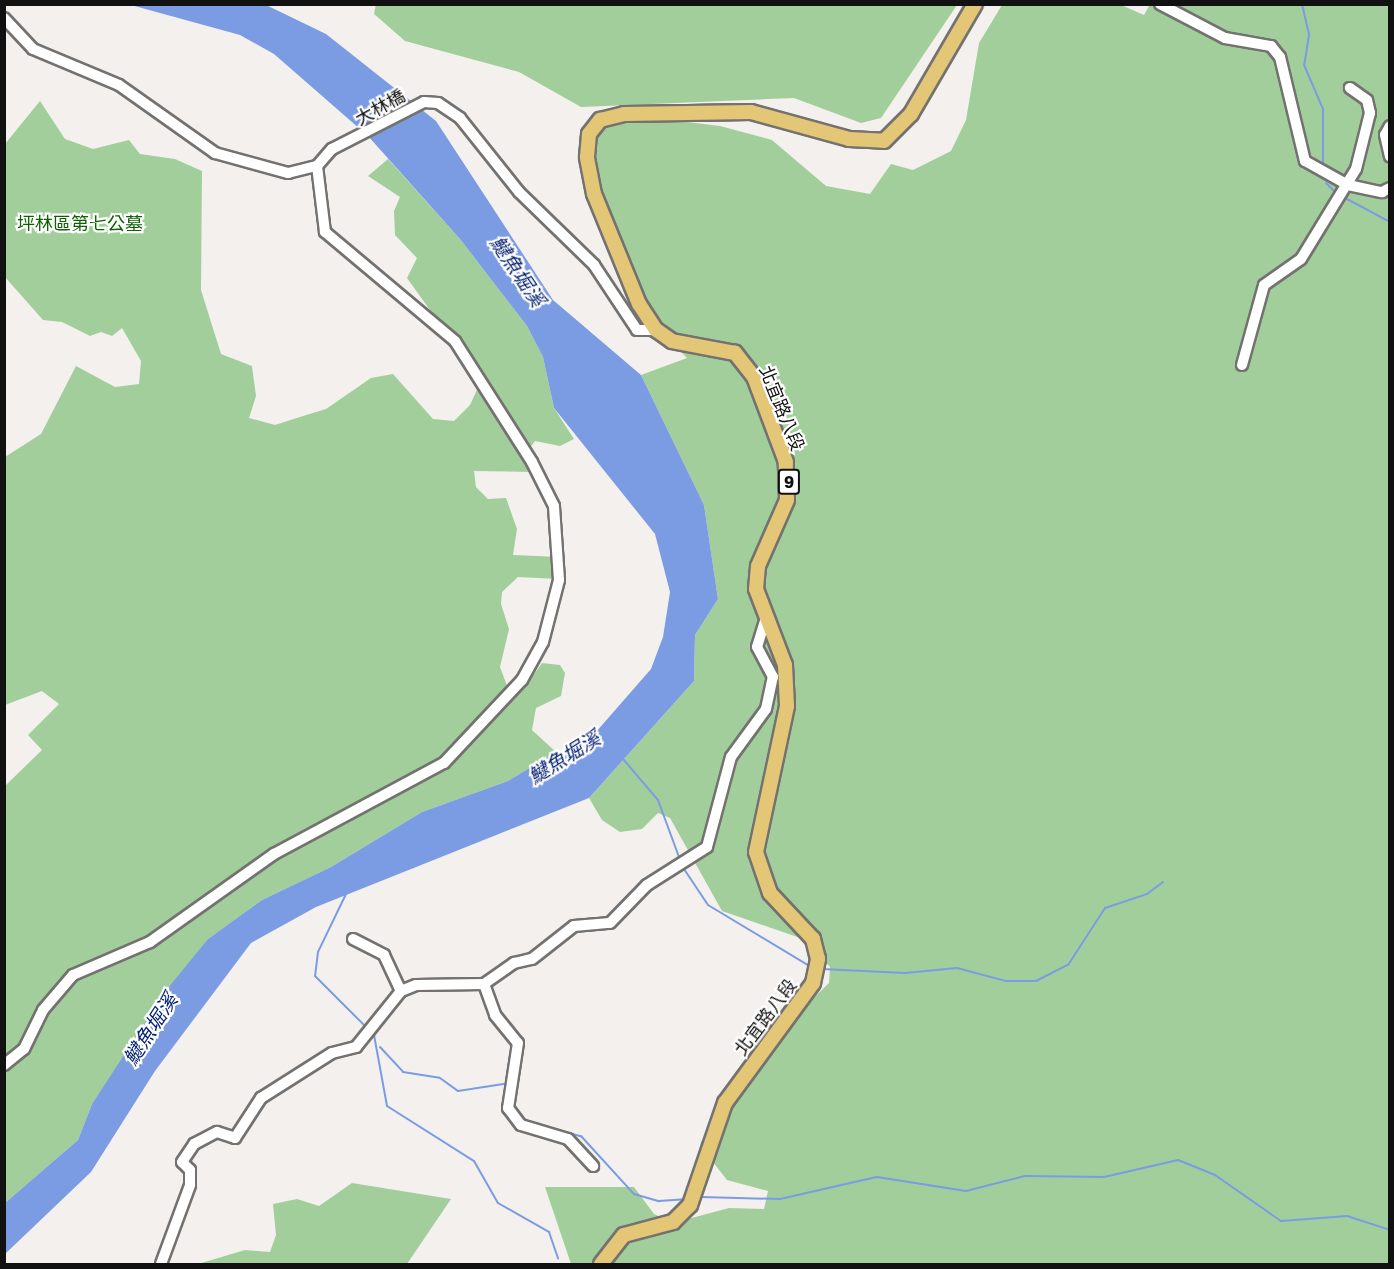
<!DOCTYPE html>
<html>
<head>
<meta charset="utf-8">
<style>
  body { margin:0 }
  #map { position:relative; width:1394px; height:1269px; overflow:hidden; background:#f3f0ee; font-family:"Golos Text","Noto Sans TC",sans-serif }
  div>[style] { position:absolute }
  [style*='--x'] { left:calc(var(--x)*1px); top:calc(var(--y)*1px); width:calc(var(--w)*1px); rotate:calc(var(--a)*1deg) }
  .green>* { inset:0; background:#a2ce9c }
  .water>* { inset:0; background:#7b9ce3 }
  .stream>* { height:2px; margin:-1px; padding:0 1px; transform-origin:1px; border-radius:1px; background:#7b9ce3 }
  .roads { filter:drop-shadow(2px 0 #747270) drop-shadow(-2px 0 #747270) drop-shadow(0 2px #747270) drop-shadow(0 -2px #747270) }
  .minor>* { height:10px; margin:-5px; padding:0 5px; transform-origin:5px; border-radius:5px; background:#fff }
  .major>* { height:14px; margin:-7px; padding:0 7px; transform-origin:7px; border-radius:7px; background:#e3c676 }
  span { translate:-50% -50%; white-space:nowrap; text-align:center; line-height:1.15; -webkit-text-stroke:4.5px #fff; paint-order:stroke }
  .shield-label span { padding:2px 4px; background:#fff; border:2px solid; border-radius:4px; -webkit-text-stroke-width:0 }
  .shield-label { font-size:16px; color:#121111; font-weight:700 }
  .street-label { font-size:18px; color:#121111 }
  .park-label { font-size:18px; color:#0e6002 }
  .water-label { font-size:20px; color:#082373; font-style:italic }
  .frame { position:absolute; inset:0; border:6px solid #121111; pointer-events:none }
</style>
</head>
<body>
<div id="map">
  <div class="green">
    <div style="clip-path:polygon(376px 4px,957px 4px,957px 5px,881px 118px,861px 123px,794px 98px,581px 107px,519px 72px,405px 41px,374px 14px)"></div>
    <div style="clip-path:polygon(1150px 4px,1389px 5px,1389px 1264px,571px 1264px,545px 1187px,634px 1187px,654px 1214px,673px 1223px,729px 1208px,764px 1209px,768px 1191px,727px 1180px,713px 1162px,698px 1156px,701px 1142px,743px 1089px,744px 1065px,829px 983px,830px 967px,806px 940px,722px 911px,670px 818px,658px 813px,642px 829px,620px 832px,602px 820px,589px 798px,694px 681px,695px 635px,718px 599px,704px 505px,641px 375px,687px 358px,658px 329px,588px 157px,589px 135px,604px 120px,647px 117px,720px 126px,772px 140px,826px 186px,870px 194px,891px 164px,913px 170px,951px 151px,966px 120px,979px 43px,1002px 5px,1121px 5px,1144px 15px)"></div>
    <div style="clip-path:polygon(40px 101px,65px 139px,93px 149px,129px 140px,140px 154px,175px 159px,202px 171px,201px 290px,221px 354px,252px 366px,256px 396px,249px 418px,275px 425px,303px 416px,326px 409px,371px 378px,393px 374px,433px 419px,454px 421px,470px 405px,481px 381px,407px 278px,417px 258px,395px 235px,394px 211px,400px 197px,368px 176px,388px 159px,460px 239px,527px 326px,543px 357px,554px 408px,574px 439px,560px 446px,535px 441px,526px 453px,532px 472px,474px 471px,476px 487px,488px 499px,506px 498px,517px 529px,513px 555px,560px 557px,559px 579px,518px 577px,502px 592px,501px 604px,509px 629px,500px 667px,509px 691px,527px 684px,542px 663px,560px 665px,565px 673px,561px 696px,536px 708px,532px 730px,556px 752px,508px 781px,422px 812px,331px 867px,262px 900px,208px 939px,92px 1104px,78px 1140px,5px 1203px,5px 786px,42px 750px,28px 735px,59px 704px,42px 691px,5px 705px,5px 457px,41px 434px,76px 366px,115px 387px,139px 384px,141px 361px,122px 328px,112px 336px,101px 332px,90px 336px,62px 322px,43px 320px,5px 277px,5px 144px)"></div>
    <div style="clip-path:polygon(352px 1183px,451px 1199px,407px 1264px,198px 1264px,245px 1250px,270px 1252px,276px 1235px,273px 1204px,297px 1199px,319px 1206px)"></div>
  </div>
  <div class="water">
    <div style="clip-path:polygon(131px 5px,266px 5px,326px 34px,436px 121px,553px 300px,641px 375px,704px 505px,718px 599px,695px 635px,694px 681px,589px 798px,316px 907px,251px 943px,155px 1071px,91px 1172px,5px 1254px,5px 1203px,78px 1140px,92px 1104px,168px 988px,208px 939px,262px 900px,331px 867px,422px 812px,508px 781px,556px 752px,582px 748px,651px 669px,663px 637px,670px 592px,655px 534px,554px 408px,543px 357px,527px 326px,460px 239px,368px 136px,274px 54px,240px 35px)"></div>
  </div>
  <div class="stream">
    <div style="--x:1302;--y:4;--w:32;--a:77"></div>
    <div style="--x:1309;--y:35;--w:30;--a:99"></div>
    <div style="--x:1304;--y:65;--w:48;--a:66.6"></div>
    <div style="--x:1323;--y:109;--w:58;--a:90"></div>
    <div style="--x:1326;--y:183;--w:13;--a:45"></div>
    <div style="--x:1347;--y:199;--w:49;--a:28.1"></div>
    <div style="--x:623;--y:759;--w:54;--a:49.5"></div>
    <div style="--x:658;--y:800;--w:61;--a:69.8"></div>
    <div style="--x:684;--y:869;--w:43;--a:56.3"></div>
    <div style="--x:708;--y:905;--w:120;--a:31"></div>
    <div style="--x:346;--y:894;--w:64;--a:115.8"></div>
    <div style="--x:318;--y:952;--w:24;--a:97"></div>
    <div style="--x:315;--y:976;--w:72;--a:45"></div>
    <div style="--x:822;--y:969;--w:83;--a:2.8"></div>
    <div style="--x:905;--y:973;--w:52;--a:-5.5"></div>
    <div style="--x:957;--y:968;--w:51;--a:14.9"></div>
    <div style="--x:1006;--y:981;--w:30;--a:0"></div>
    <div style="--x:1036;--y:981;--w:36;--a:-27"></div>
    <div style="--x:1068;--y:965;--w:68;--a:-57"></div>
    <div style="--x:1105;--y:908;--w:44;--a:-18.4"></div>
    <div style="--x:1147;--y:894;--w:20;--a:-37"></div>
    <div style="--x:374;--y:1035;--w:72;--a:79.6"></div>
    <div style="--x:387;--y:1106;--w:103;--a:32.3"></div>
    <div style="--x:474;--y:1161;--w:48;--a:60.3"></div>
    <div style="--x:498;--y:1203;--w:59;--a:29.6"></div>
    <div style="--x:549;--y:1232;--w:28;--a:71"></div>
    <div style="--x:380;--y:1047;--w:34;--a:47"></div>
    <div style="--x:403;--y:1072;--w:37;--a:9"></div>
    <div style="--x:440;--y:1078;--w:22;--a:36"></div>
    <div style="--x:458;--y:1091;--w:46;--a:-8.8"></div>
    <div style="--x:548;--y:1128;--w:34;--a:14"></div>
    <div style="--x:581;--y:1136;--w:79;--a:47.6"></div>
    <div style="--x:634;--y:1194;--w:26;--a:16"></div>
    <div style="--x:659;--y:1201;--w:26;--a:-4"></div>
    <div style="--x:701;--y:1197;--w:79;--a:1.5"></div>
    <div style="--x:780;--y:1199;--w:99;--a:-12.8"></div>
    <div style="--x:877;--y:1177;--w:90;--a:8.9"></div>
    <div style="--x:966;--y:1191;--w:61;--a:-14.3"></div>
    <div style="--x:1025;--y:1176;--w:79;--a:0.7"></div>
    <div style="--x:1104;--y:1177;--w:76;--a:-12.9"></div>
    <div style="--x:1178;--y:1160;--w:40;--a:22"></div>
    <div style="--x:1215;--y:1175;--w:80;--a:34.9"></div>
    <div style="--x:1281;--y:1221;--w:66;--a:-4.3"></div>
    <div style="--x:1347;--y:1216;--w:45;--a:18"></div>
  </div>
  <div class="roads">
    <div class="minor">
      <div style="--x:1160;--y:4;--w:73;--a:27.6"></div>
      <div style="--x:1225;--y:38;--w:47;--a:9.9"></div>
      <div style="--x:1271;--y:46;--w:14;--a:51"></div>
      <div style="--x:1280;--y:57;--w:107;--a:76.5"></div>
      <div style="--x:1305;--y:161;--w:49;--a:29.2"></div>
      <div style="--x:1348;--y:185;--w:35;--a:12"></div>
      <div style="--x:1382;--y:192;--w:9;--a:-27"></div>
      <div style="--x:4;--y:18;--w:42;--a:46.9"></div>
      <div style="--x:33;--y:49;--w:93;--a:22.7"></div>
      <div style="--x:119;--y:85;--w:118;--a:35.3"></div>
      <div style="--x:215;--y:153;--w:76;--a:15.3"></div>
      <div style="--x:288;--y:173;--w:30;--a:-14"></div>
      <div style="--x:317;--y:166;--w:23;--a:-49"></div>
      <div style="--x:332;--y:149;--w:103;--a:-27.1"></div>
      <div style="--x:424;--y:102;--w:14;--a:4"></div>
      <div style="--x:438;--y:103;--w:27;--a:34"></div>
      <div style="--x:460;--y:118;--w:95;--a:51.4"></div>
      <div style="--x:519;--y:192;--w:105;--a:44.2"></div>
      <div style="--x:594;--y:265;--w:78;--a:56.5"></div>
      <div style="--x:637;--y:330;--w:19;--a:0"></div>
      <div style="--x:1390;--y:126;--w:10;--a:119"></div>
      <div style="--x:1385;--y:135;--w:22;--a:77"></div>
      <div style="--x:1242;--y:365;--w:83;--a:-74.6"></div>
      <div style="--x:1264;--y:285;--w:45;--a:-35.1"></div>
      <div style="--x:1301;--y:259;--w:105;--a:-58.6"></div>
      <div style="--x:1356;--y:169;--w:58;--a:-76"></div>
      <div style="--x:1370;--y:113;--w:13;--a:-103"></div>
      <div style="--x:1367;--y:100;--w:21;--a:-145"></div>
      <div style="--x:353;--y:939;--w:35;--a:27"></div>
      <div style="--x:384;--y:955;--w:40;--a:65"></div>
      <div style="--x:484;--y:984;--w:33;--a:70"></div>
      <div style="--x:495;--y:1015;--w:36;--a:51"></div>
      <div style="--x:518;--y:1043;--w:66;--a:98.7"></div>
      <div style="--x:508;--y:1108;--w:21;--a:53"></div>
      <div style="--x:521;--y:1125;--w:49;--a:16.6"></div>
      <div style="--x:568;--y:1139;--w:37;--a:47"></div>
      <div style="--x:4;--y:1065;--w:26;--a:-39"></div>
      <div style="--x:24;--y:1049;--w:43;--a:-64"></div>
      <div style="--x:43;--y:1010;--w:46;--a:-49.4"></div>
      <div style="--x:73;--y:975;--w:84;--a:-23.2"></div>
      <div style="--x:150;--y:942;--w:152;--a:-35.4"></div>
      <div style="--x:274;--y:854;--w:193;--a:-28.2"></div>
      <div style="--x:444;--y:763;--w:114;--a:-46.8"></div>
      <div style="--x:522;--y:680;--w:43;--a:-61.1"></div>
      <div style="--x:543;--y:642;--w:64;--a:-75.5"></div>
      <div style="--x:559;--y:580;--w:74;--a:-93.9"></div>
      <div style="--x:554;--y:506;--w:49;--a:-116.6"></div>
      <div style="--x:532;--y:462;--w:143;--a:-122.5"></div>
      <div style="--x:455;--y:341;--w:170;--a:-140"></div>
      <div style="--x:325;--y:232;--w:66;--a:-96.9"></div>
      <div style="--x:161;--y:1264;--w:84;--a:-69.8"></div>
      <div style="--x:190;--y:1185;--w:15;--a:-90"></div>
      <div style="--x:190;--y:1170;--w:11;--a:-135"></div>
      <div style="--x:182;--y:1162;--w:22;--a:-56"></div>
      <div style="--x:194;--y:1144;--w:26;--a:-28"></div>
      <div style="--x:217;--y:1132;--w:19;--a:18"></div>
      <div style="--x:235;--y:1138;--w:48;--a:-57"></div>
      <div style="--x:261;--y:1098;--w:84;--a:-32.4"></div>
      <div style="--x:332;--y:1053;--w:25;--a:-14"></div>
      <div style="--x:356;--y:1047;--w:72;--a:-51.2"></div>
      <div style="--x:401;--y:991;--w:16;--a:-22"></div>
      <div style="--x:416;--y:985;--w:68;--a:-0.8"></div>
      <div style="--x:484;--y:984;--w:37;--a:-35"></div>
      <div style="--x:514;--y:963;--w:18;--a:-13"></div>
      <div style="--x:532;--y:959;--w:53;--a:-38.2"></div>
      <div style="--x:574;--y:926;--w:36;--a:-5"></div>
      <div style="--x:610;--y:923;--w:53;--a:-45.8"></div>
      <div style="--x:647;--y:885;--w:71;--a:-32.3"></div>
      <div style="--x:707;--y:847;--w:93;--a:-75.1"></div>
      <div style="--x:731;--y:757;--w:59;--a:-53.9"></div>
      <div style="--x:766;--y:709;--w:33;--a:-78"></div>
      <div style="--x:773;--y:677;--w:34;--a:-118"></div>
      <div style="--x:757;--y:647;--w:27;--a:-73"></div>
    </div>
    <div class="major">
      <div style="--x:601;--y:1264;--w:37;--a:-52"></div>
      <div style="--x:624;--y:1235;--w:51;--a:-14.9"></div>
      <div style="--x:673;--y:1222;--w:24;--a:-45"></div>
      <div style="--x:690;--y:1205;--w:108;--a:-71.1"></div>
      <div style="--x:725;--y:1103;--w:149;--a:-53.7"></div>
      <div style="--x:813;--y:983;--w:25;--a:-78"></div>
      <div style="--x:818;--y:959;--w:21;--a:-104"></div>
      <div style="--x:813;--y:939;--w:63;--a:-133.1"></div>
      <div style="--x:770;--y:893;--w:43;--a:-108.9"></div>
      <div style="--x:756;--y:852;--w:149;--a:-78"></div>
      <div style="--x:787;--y:706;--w:41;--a:-92.8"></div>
      <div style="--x:785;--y:665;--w:81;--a:-110.9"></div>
      <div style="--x:756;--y:589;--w:23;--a:-85"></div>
      <div style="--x:758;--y:566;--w:72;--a:-66.3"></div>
      <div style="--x:787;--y:500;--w:38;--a:-92"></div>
      <div style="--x:786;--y:462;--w:91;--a:-110.6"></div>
      <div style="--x:754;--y:377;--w:31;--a:-128"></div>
      <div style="--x:735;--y:353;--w:64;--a:-169.2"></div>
      <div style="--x:672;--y:341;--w:19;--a:-145"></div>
      <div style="--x:656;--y:330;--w:31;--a:-123"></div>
      <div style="--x:639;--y:304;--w:119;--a:-112.2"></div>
      <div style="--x:594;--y:194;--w:38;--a:-101"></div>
      <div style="--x:587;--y:157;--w:23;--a:-85"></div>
      <div style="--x:589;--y:134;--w:18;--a:-52"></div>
      <div style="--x:600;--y:120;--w:25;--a:-14"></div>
      <div style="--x:624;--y:114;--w:127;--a:-0.9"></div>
      <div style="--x:751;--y:112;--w:102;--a:15.4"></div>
      <div style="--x:849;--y:139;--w:35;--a:3"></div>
      <div style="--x:884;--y:141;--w:38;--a:-45"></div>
      <div style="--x:911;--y:114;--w:127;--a:-59.8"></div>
    </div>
  </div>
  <div class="shield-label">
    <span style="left:789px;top:482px">9</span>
  </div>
  <div class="street-label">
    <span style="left:380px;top:107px;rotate:-29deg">大林橋</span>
    <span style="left:782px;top:408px;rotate:68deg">北宜路八段</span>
    <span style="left:765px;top:1017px;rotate:-53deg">北宜路八段</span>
  </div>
  <div class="park-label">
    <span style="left:80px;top:223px">坪林區第七公墓</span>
  </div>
  <div class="water-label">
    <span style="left:518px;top:271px;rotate:56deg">𩻸魚堀溪</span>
    <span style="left:564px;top:757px;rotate:-32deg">𩻸魚堀溪</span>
    <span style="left:150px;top:1029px;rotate:-57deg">𩻸魚堀溪</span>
  </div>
  <div class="frame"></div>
</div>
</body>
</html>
